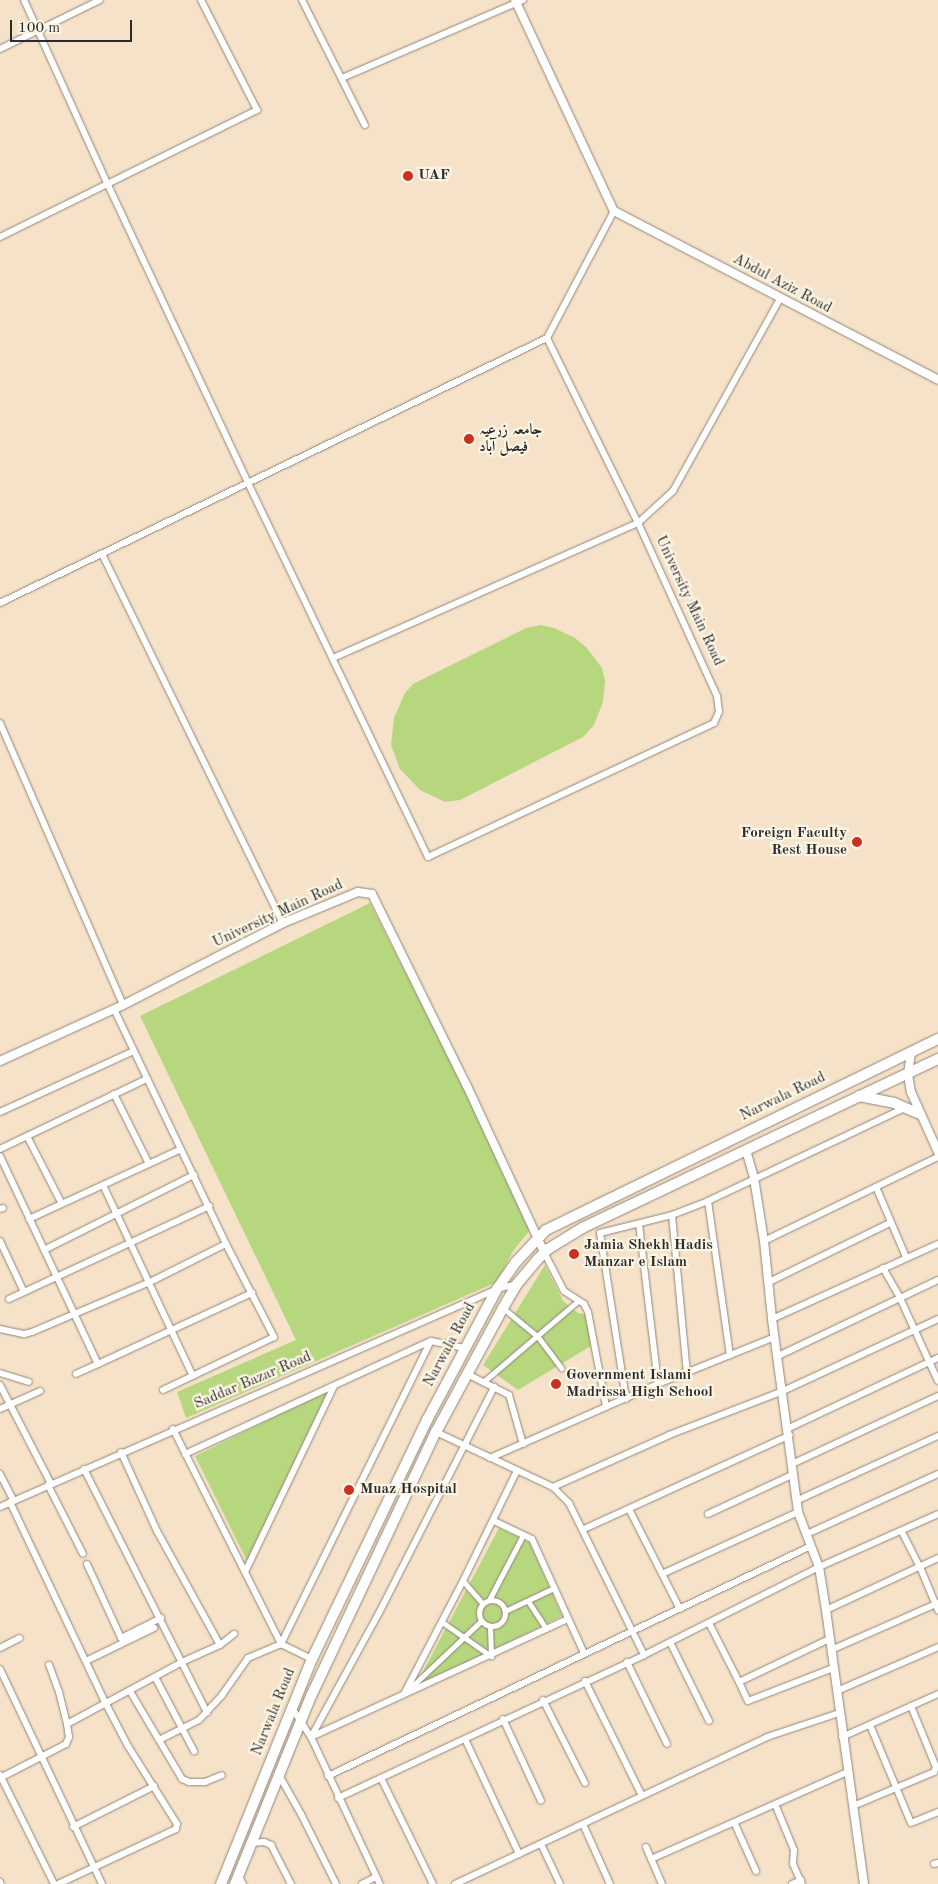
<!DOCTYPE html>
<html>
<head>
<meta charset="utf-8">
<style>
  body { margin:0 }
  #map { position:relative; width:938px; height:1884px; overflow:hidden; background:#f6e2c8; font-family:"Old Standard TT",Amiri,serif }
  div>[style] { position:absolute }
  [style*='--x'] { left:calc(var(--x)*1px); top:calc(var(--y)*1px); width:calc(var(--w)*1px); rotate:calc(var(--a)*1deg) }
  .green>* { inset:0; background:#b7d77f }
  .roads { filter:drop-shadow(0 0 1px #90867a) drop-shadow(0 0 1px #90867a) }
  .pedestrian>* { height:5px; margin:-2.5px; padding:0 2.5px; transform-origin:2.5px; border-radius:2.5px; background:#fff }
  .pedestrian>.ring { margin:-2.5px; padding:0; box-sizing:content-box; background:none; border:5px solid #fff; border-radius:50% }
  .minor>* { height:6px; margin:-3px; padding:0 3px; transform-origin:3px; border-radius:3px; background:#fff }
  .tertiary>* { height:8px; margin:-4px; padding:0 4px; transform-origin:4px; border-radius:4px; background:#fff }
  .primary>* { height:10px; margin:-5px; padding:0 5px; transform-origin:5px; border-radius:5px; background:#fff }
  .dots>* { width:14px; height:14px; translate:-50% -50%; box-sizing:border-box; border:2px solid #fcf5e5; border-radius:50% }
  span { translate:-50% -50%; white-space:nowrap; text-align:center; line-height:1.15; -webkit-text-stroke:4.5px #fcf5e5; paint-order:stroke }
  .poi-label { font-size:15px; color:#2b2b2b; font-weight:700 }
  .left { translate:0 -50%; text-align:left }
  .right { translate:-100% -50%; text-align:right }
  .street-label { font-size:15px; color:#2b2b2b }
  .scale { position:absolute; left:10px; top:20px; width:122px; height:22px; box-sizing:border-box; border:2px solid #2b2b2b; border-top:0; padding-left:6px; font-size:15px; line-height:18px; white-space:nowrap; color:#2b2b2b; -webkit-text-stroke:4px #fcf5e5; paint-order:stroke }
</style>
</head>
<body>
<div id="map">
  <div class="green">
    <i style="clip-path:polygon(541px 625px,554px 628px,575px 638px,586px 647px,602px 668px,605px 681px,603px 702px,594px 725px,583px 737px,460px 800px,445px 802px,420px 790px,400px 769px,391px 745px,394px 718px,405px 693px,413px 684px,526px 628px)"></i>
    <i style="clip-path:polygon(370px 903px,534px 1225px,513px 1251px,497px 1282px,186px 1418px,177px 1392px,296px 1340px,140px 1016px)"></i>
    <i style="clip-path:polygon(545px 1265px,563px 1301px,578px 1313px,588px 1315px,591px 1346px,518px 1390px,483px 1365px)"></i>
    <i style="clip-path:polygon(337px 1386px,250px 1567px,195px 1456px)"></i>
    <i style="clip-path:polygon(499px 1528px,530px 1543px,562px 1616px,422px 1686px,418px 1681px)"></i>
  </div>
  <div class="roads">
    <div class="pedestrian">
      <i style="--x:503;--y:1308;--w:45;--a:39.6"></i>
      <i style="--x:538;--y:1337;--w:39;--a:53"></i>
      <i style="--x:483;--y:1382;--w:126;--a:-40.5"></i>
      <i style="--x:463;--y:1581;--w:30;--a:49"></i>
      <i style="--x:489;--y:1600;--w:73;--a:-62.4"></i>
      <i class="ring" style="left:479px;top:1600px;width:21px;height:21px"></i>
      <i style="--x:528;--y:1601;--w:33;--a:57"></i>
      <i style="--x:505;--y:1611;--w:54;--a:-25.1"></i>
      <i style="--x:442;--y:1622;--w:60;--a:34.8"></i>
      <i style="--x:491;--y:1656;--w:30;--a:-92"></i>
      <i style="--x:407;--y:1691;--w:102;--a:-43.4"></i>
    </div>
    <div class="minor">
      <i style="--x:24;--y:0;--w:203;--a:65.6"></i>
      <i style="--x:108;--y:185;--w:329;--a:64.8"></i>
      <i style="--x:248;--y:483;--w:415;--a:64.3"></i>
      <i style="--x:428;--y:857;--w:316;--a:-25.1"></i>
      <i style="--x:714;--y:723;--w:12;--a:-66"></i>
      <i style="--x:719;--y:712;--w:16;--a:-97"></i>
      <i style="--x:717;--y:696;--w:190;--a:-114.5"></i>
      <i style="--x:638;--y:523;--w:206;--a:-116.2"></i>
      <i style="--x:547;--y:338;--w:144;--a:-62.2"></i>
      <i style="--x:302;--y:0;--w:140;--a:63.3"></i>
      <i style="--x:0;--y:49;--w:111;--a:-26.1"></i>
      <i style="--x:342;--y:78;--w:197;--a:-23.3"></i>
      <i style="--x:0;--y:237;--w:287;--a:-26.3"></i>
      <i style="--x:257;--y:110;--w:123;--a:-117"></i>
      <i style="--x:102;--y:554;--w:411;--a:63.9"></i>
      <i style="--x:0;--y:603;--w:608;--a:-25.85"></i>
      <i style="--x:333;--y:658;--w:334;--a:-23.9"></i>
      <i style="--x:638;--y:523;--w:47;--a:-42.4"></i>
      <i style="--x:673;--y:491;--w:220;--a:-60.9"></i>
      <i style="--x:0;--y:723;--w:308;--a:66.4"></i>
      <i style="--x:114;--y:1009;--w:260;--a:64.5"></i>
      <i style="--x:226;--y:1244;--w:105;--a:62.7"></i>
      <i style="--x:274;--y:1337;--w:123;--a:154.5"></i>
      <i style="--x:114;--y:1094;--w:78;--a:63.4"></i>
      <i style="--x:0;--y:1112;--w:147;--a:-24.5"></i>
      <i style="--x:27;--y:1136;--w:76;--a:62.8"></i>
      <i style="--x:0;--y:1149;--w:163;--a:-25.5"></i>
      <i style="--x:0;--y:1156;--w:230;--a:64.8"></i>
      <i style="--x:98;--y:1364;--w:24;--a:156"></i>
      <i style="--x:103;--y:1185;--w:211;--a:64.8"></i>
      <i style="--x:876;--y:1187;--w:76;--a:66.8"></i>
      <i style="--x:708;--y:1201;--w:156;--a:81.9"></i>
      <i style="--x:0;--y:1209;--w:3;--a:-18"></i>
      <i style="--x:672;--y:1215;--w:159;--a:84.6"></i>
      <i style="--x:29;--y:1219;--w:167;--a:-24.7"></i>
      <i style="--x:639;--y:1224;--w:161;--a:83.2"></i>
      <i style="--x:0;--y:1241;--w:56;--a:64.8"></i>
      <i style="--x:764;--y:1241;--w:193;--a:-25.8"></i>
      <i style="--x:44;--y:1250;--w:168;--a:-26.6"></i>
      <i style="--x:544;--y:1252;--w:44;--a:62.9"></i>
      <i style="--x:564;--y:1291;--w:24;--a:33"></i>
      <i style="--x:584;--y:1304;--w:9;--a:63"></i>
      <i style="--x:588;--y:1312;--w:96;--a:79.2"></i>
      <i style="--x:883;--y:1268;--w:34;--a:60"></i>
      <i style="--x:900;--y:1298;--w:91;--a:65.4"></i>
      <i style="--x:769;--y:1282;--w:135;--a:-26"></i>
      <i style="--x:9;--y:1299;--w:221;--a:-24.9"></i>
      <i style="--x:772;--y:1319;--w:182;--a:-24.3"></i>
      <i style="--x:0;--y:1329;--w:25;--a:12"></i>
      <i style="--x:24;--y:1334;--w:8;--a:-14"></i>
      <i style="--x:32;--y:1332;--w:128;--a:-23"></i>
      <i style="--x:150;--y:1282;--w:85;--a:-26.6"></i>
      <i style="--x:778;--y:1356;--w:177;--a:-25.4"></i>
      <i style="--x:98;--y:1364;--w:170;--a:-24.8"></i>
      <i style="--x:0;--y:1373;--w:30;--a:17"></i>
      <i style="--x:467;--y:1374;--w:47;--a:26.6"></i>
      <i style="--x:509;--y:1395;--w:51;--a:74.1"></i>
      <i style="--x:0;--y:1385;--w:111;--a:62.7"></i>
      <i style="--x:626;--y:1399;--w:168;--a:-98.9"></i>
      <i style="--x:600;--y:1233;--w:74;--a:-14"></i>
      <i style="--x:672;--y:1215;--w:39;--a:-21"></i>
      <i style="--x:708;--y:1201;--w:218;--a:-25.3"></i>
      <i style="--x:0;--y:1409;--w:44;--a:-24.2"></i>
      <i style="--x:789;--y:1428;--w:165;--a:-25.2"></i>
      <i style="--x:173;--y:1429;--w:241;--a:63.3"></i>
      <i style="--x:281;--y:1644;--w:34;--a:26"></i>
      <i style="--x:436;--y:1432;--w:129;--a:25.2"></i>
      <i style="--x:553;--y:1487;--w:23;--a:45"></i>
      <i style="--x:569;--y:1503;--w:169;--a:63.7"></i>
      <i style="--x:121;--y:1452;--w:87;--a:65.5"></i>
      <i style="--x:157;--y:1531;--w:130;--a:61.1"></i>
      <i style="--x:185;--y:1454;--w:271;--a:-24.7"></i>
      <i style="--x:431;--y:1341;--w:35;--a:12"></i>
      <i style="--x:490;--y:1458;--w:184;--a:-23.8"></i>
      <i style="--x:658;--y:1384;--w:126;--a:-21.9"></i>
      <i style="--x:792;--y:1464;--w:161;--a:-25"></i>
      <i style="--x:84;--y:1469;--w:273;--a:63.2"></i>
      <i style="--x:0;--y:1474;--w:30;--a:63"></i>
      <i style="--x:48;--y:1485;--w:77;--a:63.1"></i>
      <i style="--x:553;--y:1487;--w:127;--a:-24.1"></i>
      <i style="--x:669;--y:1435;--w:122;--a:-21.1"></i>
      <i style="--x:783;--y:1391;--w:171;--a:-24.9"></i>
      <i style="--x:798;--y:1500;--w:154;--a:-24.6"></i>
      <i style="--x:10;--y:1502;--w:224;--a:64.6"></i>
      <i style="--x:106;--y:1704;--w:47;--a:62.4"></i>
      <i style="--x:128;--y:1746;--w:92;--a:57.9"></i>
      <i style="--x:177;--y:1824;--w:5;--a:101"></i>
      <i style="--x:176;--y:1829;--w:130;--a:155"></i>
      <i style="--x:0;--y:1507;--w:543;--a:-23.68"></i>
      <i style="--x:497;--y:1289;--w:21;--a:-14"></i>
      <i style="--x:629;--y:1509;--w:112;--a:63"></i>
      <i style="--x:708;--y:1514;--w:93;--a:-24.9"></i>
      <i style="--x:494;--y:1521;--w:42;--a:25.3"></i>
      <i style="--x:532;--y:1539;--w:125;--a:65.5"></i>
      <i style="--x:584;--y:1529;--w:226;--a:-24.5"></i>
      <i style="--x:902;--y:1532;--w:39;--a:63"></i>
      <i style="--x:920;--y:1567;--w:47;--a:67.3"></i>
      <i style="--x:807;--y:1534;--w:144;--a:-24.6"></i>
      <i style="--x:87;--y:1564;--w:81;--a:65.3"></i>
      <i style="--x:121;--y:1638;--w:45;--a:-26.6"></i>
      <i style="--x:246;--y:1570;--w:204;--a:-64.4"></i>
      <i style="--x:662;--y:1574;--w:149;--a:-24.5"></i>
      <i style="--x:826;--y:1610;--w:123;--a:-24.9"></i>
      <i style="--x:709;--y:1623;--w:66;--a:63"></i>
      <i style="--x:739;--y:1682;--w:100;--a:-25.5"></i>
      <i style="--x:670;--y:1642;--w:88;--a:63.7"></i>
      <i style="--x:0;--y:1648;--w:22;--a:-27"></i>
      <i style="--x:831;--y:1650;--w:117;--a:-23.7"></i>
      <i style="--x:86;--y:1661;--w:76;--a:-25.9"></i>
      <i style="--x:627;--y:1662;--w:91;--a:64"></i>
      <i style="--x:0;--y:1669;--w:238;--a:64.6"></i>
      <i style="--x:155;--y:1677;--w:84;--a:62.2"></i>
      <i style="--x:585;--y:1681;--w:128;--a:63.6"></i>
      <i style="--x:739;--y:1682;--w:21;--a:65"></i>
      <i style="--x:748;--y:1701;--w:91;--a:-21.2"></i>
      <i style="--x:130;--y:1691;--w:102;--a:59.4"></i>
      <i style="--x:182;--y:1779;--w:8;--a:23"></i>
      <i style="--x:189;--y:1782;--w:16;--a:0"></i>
      <i style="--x:205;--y:1782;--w:18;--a:-22"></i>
      <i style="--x:837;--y:1691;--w:110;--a:-23.5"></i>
      <i style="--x:404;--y:1694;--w:127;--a:-62.4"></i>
      <i style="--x:463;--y:1581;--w:123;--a:-63.9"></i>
      <i style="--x:543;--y:1700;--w:93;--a:63.2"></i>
      <i style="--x:292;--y:1708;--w:35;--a:57"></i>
      <i style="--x:311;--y:1737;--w:162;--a:64.9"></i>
      <i style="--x:503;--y:1719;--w:90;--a:65.1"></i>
      <i style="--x:67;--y:1724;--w:131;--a:-28.3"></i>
      <i style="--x:182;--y:1662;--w:42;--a:-24.1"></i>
      <i style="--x:220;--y:1645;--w:18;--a:-38"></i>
      <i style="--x:870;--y:1725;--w:106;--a:67.3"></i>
      <i style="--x:911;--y:1823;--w:29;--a:-22"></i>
      <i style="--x:311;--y:1737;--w:141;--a:-61.3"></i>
      <i style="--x:379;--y:1613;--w:254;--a:-63"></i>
      <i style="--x:311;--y:1737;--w:282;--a:-24.7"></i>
      <i style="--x:842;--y:1737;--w:105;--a:-24.1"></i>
      <i style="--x:465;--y:1739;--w:127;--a:64.8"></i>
      <i style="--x:159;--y:1740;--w:45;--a:-26.6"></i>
      <i style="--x:199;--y:1720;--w:34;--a:-47"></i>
      <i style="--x:222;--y:1695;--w:45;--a:-54.9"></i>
      <i style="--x:248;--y:1658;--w:36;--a:-23"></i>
      <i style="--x:281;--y:1644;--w:338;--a:-63.7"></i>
      <i style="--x:0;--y:1775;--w:122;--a:63.6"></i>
      <i style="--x:279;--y:1775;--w:45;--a:60.6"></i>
      <i style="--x:301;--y:1814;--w:78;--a:63.4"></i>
      <i style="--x:328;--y:1776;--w:535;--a:-25.46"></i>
      <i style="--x:0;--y:1778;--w:74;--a:-27.3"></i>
      <i style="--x:66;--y:1744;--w:8;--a:-67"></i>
      <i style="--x:69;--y:1737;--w:13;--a:-99"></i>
      <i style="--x:67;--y:1724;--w:33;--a:-104"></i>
      <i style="--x:59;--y:1692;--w:29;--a:-110"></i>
      <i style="--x:381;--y:1778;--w:118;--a:63.9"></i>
      <i style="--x:338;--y:1798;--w:338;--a:-25"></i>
      <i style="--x:644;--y:1655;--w:196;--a:-26.7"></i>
      <i style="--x:819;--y:1567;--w:130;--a:-24"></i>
      <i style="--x:775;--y:1804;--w:50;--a:67.6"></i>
      <i style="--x:794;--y:1850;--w:14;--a:94"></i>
      <i style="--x:793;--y:1864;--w:22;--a:66"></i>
      <i style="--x:853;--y:1806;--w:88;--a:-22.8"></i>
      <i style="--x:934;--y:1772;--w:5;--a:-68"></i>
      <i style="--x:936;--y:1767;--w:66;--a:-112.3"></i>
      <i style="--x:734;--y:1822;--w:54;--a:65.8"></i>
      <i style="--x:583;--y:1824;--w:66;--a:65.8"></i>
      <i style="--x:73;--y:1827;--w:91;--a:-26.8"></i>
      <i style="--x:251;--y:1843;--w:13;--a:-4"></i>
      <i style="--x:264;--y:1842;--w:8;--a:23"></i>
      <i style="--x:271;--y:1845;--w:44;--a:62.9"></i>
      <i style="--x:541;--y:1844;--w:44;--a:64.6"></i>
      <i style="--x:646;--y:1847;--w:40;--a:66.6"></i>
      <i style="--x:651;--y:1859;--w:214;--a:-23.9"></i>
      <i style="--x:934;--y:1864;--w:4;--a:-14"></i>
      <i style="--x:238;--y:1875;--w:10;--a:61"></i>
      <i style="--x:0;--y:1882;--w:2;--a:63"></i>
      <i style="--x:362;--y:1884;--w:16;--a:-27"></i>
      <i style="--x:455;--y:1884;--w:345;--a:-25.2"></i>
      <i style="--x:767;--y:1737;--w:76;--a:-18.4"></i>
      <i style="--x:792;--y:1884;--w:10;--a:-24"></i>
    </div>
    <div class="tertiary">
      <i style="--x:515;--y:0;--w:233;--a:64.9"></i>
      <i style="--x:614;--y:211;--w:365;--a:27.5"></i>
      <i style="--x:911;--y:1053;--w:21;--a:98"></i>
      <i style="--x:908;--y:1074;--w:18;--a:81"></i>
      <i style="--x:911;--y:1092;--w:66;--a:65.8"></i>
      <i style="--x:0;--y:1061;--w:135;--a:-24.5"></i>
      <i style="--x:123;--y:1005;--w:180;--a:-27.1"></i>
      <i style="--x:283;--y:923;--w:81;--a:-22.5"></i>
      <i style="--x:358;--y:892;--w:14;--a:8"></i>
      <i style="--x:372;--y:894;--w:214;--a:63.7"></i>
      <i style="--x:467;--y:1086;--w:183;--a:65.1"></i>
      <i style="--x:746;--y:1150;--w:29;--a:74"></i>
      <i style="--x:754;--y:1178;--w:64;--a:81"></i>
      <i style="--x:764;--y:1241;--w:78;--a:84.1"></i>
      <i style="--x:772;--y:1319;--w:195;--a:82.3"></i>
      <i style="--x:798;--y:1512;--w:59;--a:69.1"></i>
      <i style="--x:819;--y:1567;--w:44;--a:80.8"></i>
      <i style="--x:826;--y:1610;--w:277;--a:82.1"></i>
    </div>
    <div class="primary">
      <i style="--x:859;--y:1096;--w:36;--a:11"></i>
      <i style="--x:894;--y:1103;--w:28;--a:23"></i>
      <i style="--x:221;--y:1884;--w:243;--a:-68"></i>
      <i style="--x:312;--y:1659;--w:265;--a:-64.3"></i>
      <i style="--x:427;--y:1420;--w:149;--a:-61.9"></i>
      <i style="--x:497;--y:1289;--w:32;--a:-55"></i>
      <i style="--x:515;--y:1263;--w:45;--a:-46.8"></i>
      <i style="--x:546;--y:1230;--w:436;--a:-26"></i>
      <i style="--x:235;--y:1884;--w:203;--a:-68"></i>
      <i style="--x:311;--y:1696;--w:292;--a:-64.7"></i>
      <i style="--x:436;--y:1432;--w:141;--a:-61.6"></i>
      <i style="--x:503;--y:1308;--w:28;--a:-60"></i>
      <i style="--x:517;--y:1284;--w:31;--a:-50"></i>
      <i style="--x:537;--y:1260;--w:16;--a:-45"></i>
      <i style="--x:548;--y:1249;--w:42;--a:-31.4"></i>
      <i style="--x:584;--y:1227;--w:392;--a:-25.4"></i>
    </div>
  </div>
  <div class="dots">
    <i style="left:408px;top:176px;background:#c8321e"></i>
    <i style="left:469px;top:439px;background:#c8321e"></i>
    <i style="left:857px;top:842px;background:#c8321e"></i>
    <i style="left:574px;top:1254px;background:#c8321e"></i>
    <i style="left:556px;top:1384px;background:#c8321e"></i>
    <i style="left:349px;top:1490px;background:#c8321e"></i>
  </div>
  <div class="poi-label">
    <span class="left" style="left:418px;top:176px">UAF</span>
    <span class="left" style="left:479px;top:439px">جامعہ زرعیہ<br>فیصل آباد</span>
    <span class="right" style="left:847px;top:842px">Foreign Faculty<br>Rest House</span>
    <span class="left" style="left:584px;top:1254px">Jamia Shekh Hadis<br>Manzar e Islam</span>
    <span class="left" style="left:566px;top:1384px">Government Islami<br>Madrissa High School</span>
    <span class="left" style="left:360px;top:1490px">Muaz Hospital</span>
  </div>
  <div class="street-label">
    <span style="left:782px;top:284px;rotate:28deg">Abdul Aziz Road</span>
    <span style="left:689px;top:601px;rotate:65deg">University Main Road</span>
    <span style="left:278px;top:914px;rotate:-25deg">University Main Road</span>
    <span style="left:783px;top:1097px;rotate:-26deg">Narwala Road</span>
    <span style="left:450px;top:1345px;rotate:-62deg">Narwala Road</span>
    <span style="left:253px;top:1381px;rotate:-23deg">Saddar Bazar Road</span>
    <span style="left:274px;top:1712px;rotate:-68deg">Narwala Road</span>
  </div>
  <div class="scale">100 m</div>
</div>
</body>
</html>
